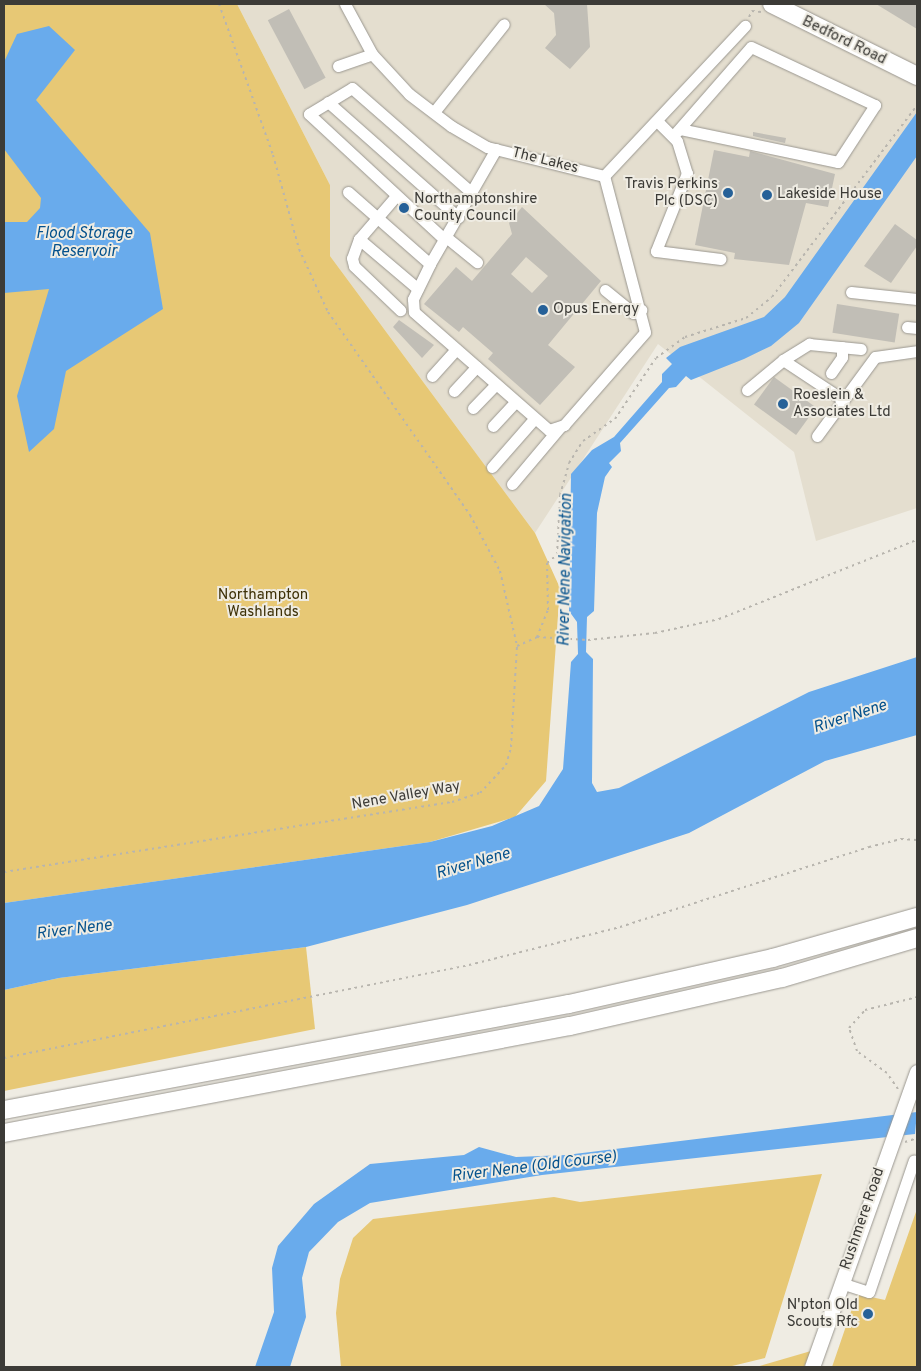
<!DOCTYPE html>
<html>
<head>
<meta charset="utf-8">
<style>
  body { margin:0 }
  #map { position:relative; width:921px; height:1371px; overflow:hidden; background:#efece3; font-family:Overpass,sans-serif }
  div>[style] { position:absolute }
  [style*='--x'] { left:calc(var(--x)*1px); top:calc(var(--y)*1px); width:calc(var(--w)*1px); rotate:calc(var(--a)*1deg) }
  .built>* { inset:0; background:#e4decf }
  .green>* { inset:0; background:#e7c875 }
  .water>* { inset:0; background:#69abec }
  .building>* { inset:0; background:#c1beb6; transform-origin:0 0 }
  .path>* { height:2px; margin-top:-1px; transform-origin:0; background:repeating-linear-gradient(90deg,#b8b5ae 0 2.5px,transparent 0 6.5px) }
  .roads { filter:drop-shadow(0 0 1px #9a9790) drop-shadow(0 0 1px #9a9790) }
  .minor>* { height:11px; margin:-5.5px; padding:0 5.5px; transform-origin:5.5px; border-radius:5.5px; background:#fff }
  .major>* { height:15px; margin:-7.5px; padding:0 7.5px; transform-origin:7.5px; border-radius:7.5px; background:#fff }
  .highway>* { height:18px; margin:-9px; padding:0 9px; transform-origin:9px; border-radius:9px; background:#fff }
  .dots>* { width:14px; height:14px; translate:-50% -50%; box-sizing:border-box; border:2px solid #efece3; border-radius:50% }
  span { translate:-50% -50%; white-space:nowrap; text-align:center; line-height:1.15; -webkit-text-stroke:4px #efece3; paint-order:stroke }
  .street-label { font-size:15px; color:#3c3b37 }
  .poi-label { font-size:15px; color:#3c3b37 }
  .right { translate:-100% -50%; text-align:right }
  .left { translate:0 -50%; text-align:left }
  .park-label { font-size:15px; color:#3e3107 }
  .water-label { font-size:16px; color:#04518c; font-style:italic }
  .frame { position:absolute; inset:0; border:5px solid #3c3b37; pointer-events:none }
</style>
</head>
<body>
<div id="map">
  <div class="built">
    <i style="clip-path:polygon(237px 4px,917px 4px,917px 508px,816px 541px,794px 452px,658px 344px,535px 533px,330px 256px,330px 185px)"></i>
  </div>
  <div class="green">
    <i style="clip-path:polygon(4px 4px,237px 4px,330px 185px,330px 256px,535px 533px,560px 588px,546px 781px,515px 817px,430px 842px,4px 903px)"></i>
    <i style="clip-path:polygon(306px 947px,315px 1029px,4px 1091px,4px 990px,59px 978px)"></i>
    <i style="clip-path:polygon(822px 1174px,765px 1358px,728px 1367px,341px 1367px,336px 1313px,340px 1279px,353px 1238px,373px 1219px,554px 1197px,580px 1202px)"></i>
    <i style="clip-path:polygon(917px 1209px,917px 1367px,832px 1367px,857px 1294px,885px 1300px)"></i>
    <i style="clip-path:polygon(811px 1351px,804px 1367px,756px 1367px)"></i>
  </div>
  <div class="water">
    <i style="clip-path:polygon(49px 26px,75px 50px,36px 100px,150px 233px,163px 309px,66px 371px,54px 429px,29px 452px,17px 396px,49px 289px,4px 293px,4px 222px,27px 222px,40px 208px,41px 198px,4px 149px,4px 62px,17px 34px)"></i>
    <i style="clip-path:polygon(917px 112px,917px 156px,799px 323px,771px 346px,744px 359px,691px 380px,686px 376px,676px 387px,669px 388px,620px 443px,621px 451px,609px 463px,612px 467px,605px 477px,597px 513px,594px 611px,587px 617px,586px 652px,593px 659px,592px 783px,597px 792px,619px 788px,809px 692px,917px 657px,917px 735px,825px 761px,689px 833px,467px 905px,306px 947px,59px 978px,4px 990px,4px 903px,430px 842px,492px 826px,539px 806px,563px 769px,571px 662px,578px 654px,577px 622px,569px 611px,571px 474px,592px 450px,614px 437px,662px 382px,662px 374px,672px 364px,666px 358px,680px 347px,764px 317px,785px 297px)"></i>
    <i style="clip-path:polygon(917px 1112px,915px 1134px,542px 1175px,370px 1203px,338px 1222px,309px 1252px,302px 1278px,306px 1317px,290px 1367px,255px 1367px,274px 1312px,272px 1268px,278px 1246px,314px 1204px,370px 1164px,464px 1155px,479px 1147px,516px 1157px,566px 1155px)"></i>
  </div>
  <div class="building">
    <i style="clip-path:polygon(544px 4px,587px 4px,590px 47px,570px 69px,545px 48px,556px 35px,554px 13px)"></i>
    <i style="clip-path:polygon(876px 4px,917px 4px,917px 29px)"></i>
    <i style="left:289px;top:9px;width:78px;height:24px;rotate:62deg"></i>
    <i style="clip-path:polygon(753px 132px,786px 138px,785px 143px,753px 136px)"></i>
    <i style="clip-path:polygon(714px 150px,749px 157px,750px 151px,835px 174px,828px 207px,806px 203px,789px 265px,734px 259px,735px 253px,695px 245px)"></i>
    <i style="clip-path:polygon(evenodd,522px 207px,601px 281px,548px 345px,575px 367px,540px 405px,488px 359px,493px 353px,463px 327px,459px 332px,424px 304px,456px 267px,472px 281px,512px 234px,509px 223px,522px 207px,526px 257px,548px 276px,532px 293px,511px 274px,526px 257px)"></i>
    <i style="clip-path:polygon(895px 224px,917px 240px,917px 246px,891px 283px,864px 266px)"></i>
    <i style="left:837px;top:304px;width:63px;height:29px;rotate:9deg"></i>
    <i style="clip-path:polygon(399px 320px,434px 345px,422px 358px,393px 327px)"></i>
    <i style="left:774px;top:377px;width:52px;height:34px;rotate:36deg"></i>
  </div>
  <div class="path">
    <i style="--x:219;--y:4;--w:160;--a:70.3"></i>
    <i style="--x:273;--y:155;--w:98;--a:74.5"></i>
    <i style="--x:299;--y:249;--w:69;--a:65.3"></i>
    <i style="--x:328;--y:312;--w:248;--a:55"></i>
    <i style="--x:470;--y:515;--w:64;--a:61.8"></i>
    <i style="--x:500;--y:571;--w:77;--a:77.2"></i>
    <i style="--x:749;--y:17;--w:7;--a:-63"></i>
    <i style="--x:752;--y:11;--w:9;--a:6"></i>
    <i style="--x:537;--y:637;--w:51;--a:3.4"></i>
    <i style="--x:588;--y:640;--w:67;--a:-6"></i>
    <i style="--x:655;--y:633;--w:66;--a:-12.3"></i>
    <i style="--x:719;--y:619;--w:213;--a:-21.8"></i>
    <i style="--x:4;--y:872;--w:453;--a:-8.9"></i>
    <i style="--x:452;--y:802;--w:29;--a:-18"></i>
    <i style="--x:480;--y:793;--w:38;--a:-47"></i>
    <i style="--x:506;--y:765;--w:19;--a:-74"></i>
    <i style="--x:511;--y:747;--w:101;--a:-86.6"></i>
    <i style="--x:517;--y:646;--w:22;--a:-24"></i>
    <i style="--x:537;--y:637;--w:29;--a:-68"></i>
    <i style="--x:548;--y:610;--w:47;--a:-91.2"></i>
    <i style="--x:547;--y:563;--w:13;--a:-39"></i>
    <i style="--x:557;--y:555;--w:60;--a:-87.1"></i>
    <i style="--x:560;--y:495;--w:33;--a:-74"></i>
    <i style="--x:569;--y:463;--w:26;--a:-58"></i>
    <i style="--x:583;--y:441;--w:39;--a:-35"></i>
    <i style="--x:615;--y:419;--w:73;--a:-56.1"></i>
    <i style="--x:656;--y:358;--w:36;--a:-36"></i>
    <i style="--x:685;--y:337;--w:64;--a:-17.3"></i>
    <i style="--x:746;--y:318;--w:33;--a:-39"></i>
    <i style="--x:772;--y:297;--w:241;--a:-52.9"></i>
    <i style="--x:4;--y:1058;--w:474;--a:-11.3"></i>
    <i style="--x:469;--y:965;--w:156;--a:-14.1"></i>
    <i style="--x:620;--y:927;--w:262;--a:-17.8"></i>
    <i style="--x:869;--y:847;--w:33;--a:-14"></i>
    <i style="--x:901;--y:839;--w:16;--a:4"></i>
    <i style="--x:898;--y:1089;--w:19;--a:-125"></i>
    <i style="--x:887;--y:1073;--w:37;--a:-144"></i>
    <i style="--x:857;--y:1051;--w:24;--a:-109"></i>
    <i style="--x:849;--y:1028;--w:24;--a:-48"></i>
    <i style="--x:865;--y:1010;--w:54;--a:-14"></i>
    <i style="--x:905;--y:1142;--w:13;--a:-18"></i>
  </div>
  <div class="roads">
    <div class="minor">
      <i style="--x:345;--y:4;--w:57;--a:61.6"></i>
      <i style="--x:372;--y:54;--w:54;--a:47.2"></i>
      <i style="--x:409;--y:94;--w:53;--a:37.3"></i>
      <i style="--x:451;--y:126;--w:42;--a:30.3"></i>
      <i style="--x:487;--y:147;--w:121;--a:13.9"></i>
      <i style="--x:604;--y:176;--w:206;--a:-46.8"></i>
      <i style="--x:338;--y:66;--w:36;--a:-19"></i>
      <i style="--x:328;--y:102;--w:174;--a:41.5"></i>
      <i style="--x:434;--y:112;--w:112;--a:-51.5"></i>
      <i style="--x:657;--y:121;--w:28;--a:45"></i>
      <i style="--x:677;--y:141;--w:34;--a:73"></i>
      <i style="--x:687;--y:173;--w:84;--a:111.7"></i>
      <i style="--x:656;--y:251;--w:65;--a:7"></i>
      <i style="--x:673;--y:136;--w:118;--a:-48.8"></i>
      <i style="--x:751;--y:47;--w:137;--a:25.1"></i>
      <i style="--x:875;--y:105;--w:68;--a:123"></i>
      <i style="--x:838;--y:162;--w:161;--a:-168.2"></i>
      <i style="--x:496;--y:149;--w:133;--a:119.9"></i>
      <i style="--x:430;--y:264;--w:39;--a:116"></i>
      <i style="--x:413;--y:299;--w:13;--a:86"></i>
      <i style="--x:414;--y:312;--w:179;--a:41.2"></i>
      <i style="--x:549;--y:430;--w:16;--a:-18"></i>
      <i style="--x:564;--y:425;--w:123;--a:-48.9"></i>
      <i style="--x:645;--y:332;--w:161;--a:-104.7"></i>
      <i style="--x:348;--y:192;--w:109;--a:41.3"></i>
      <i style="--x:396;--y:196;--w:57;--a:130.7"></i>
      <i style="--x:359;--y:239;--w:20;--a:110"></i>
      <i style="--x:352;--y:258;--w:8;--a:76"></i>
      <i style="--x:354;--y:266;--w:64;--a:43.7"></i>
      <i style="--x:446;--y:237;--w:40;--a:39"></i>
      <i style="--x:359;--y:239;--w:77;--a:40.3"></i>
      <i style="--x:444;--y:239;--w:184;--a:-137.2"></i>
      <i style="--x:309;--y:114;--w:50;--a:-31.2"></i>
      <i style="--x:352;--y:88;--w:159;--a:41.2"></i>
      <i style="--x:605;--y:290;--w:36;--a:39"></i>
      <i style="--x:633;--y:313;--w:9;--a:-21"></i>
      <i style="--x:851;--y:292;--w:66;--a:6.1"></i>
      <i style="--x:907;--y:327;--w:10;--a:6"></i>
      <i style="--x:783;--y:360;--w:31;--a:-32"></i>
      <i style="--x:809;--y:344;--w:52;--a:5.5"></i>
      <i style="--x:831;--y:373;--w:19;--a:-55"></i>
      <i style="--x:842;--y:357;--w:10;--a:-90"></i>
      <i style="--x:432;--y:376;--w:36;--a:-48"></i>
      <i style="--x:747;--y:390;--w:47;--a:-39.8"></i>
      <i style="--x:783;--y:360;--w:71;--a:33.5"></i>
      <i style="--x:454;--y:391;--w:33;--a:-47"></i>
      <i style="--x:473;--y:408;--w:32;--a:-46"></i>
      <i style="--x:493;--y:426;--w:33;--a:-47"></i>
      <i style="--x:817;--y:436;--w:98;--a:-53.7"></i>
      <i style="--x:875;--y:357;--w:42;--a:-8.1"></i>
      <i style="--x:492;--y:467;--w:64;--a:-48.8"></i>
      <i style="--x:512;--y:484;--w:75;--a:-49.9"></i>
      <i style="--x:841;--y:1283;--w:29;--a:18"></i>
      <i style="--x:869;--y:1292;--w:139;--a:-71.2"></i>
    </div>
    <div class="major">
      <i style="--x:812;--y:1367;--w:313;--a:-70.4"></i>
    </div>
    <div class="highway">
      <i style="--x:772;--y:4;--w:162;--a:26.4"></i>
      <i style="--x:4;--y:1110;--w:575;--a:-10.63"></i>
      <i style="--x:569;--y:1004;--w:209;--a:-12.7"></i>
      <i style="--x:773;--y:958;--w:150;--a:-15.9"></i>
      <i style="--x:4;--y:1133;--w:576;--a:-10.71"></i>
      <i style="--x:570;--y:1026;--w:217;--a:-12.8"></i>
      <i style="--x:782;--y:978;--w:141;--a:-16.5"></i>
    </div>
  </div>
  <div class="dots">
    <i style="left:728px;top:193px;background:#266198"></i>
    <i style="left:767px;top:195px;background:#266198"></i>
    <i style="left:404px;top:208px;background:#266198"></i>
    <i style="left:543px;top:310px;background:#266198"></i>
    <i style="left:783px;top:404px;background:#266198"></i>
    <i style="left:868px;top:1314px;background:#266198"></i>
  </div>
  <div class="street-label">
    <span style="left:844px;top:41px;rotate:26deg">Bedford Road</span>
    <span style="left:545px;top:161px;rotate:14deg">The Lakes</span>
    <span style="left:406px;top:796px;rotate:-10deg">Nene Valley Way</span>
    <span style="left:863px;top:1219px;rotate:-71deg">Rushmere Road</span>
  </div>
  <div class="poi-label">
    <span class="right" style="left:718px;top:193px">Travis Perkins<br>Plc (DSC)</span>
    <span class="left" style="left:777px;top:195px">Lakeside House</span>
    <span class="left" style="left:414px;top:208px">Northamptonshire<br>County Council</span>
    <span class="left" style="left:553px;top:310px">Opus Energy</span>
    <span class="left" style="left:793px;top:404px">Roeslein &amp;<br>Associates Ltd</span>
    <span class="right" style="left:858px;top:1314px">N'pton Old<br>Scouts Rfc</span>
  </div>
  <div class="park-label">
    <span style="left:263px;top:604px">Northampton<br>Washlands</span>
  </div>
  <div class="water-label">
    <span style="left:84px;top:243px">Flood Storage<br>Reservoir</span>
    <span style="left:566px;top:570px;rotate:-89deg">River Nene Navigation</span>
    <span style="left:850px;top:717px;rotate:-18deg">River Nene</span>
    <span style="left:473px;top:864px;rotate:-16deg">River Nene</span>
    <span style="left:74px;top:930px;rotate:-7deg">River Nene</span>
    <span style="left:534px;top:1167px;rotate:-7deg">River Nene (Old Course)</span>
  </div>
  <div class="frame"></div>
</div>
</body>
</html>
